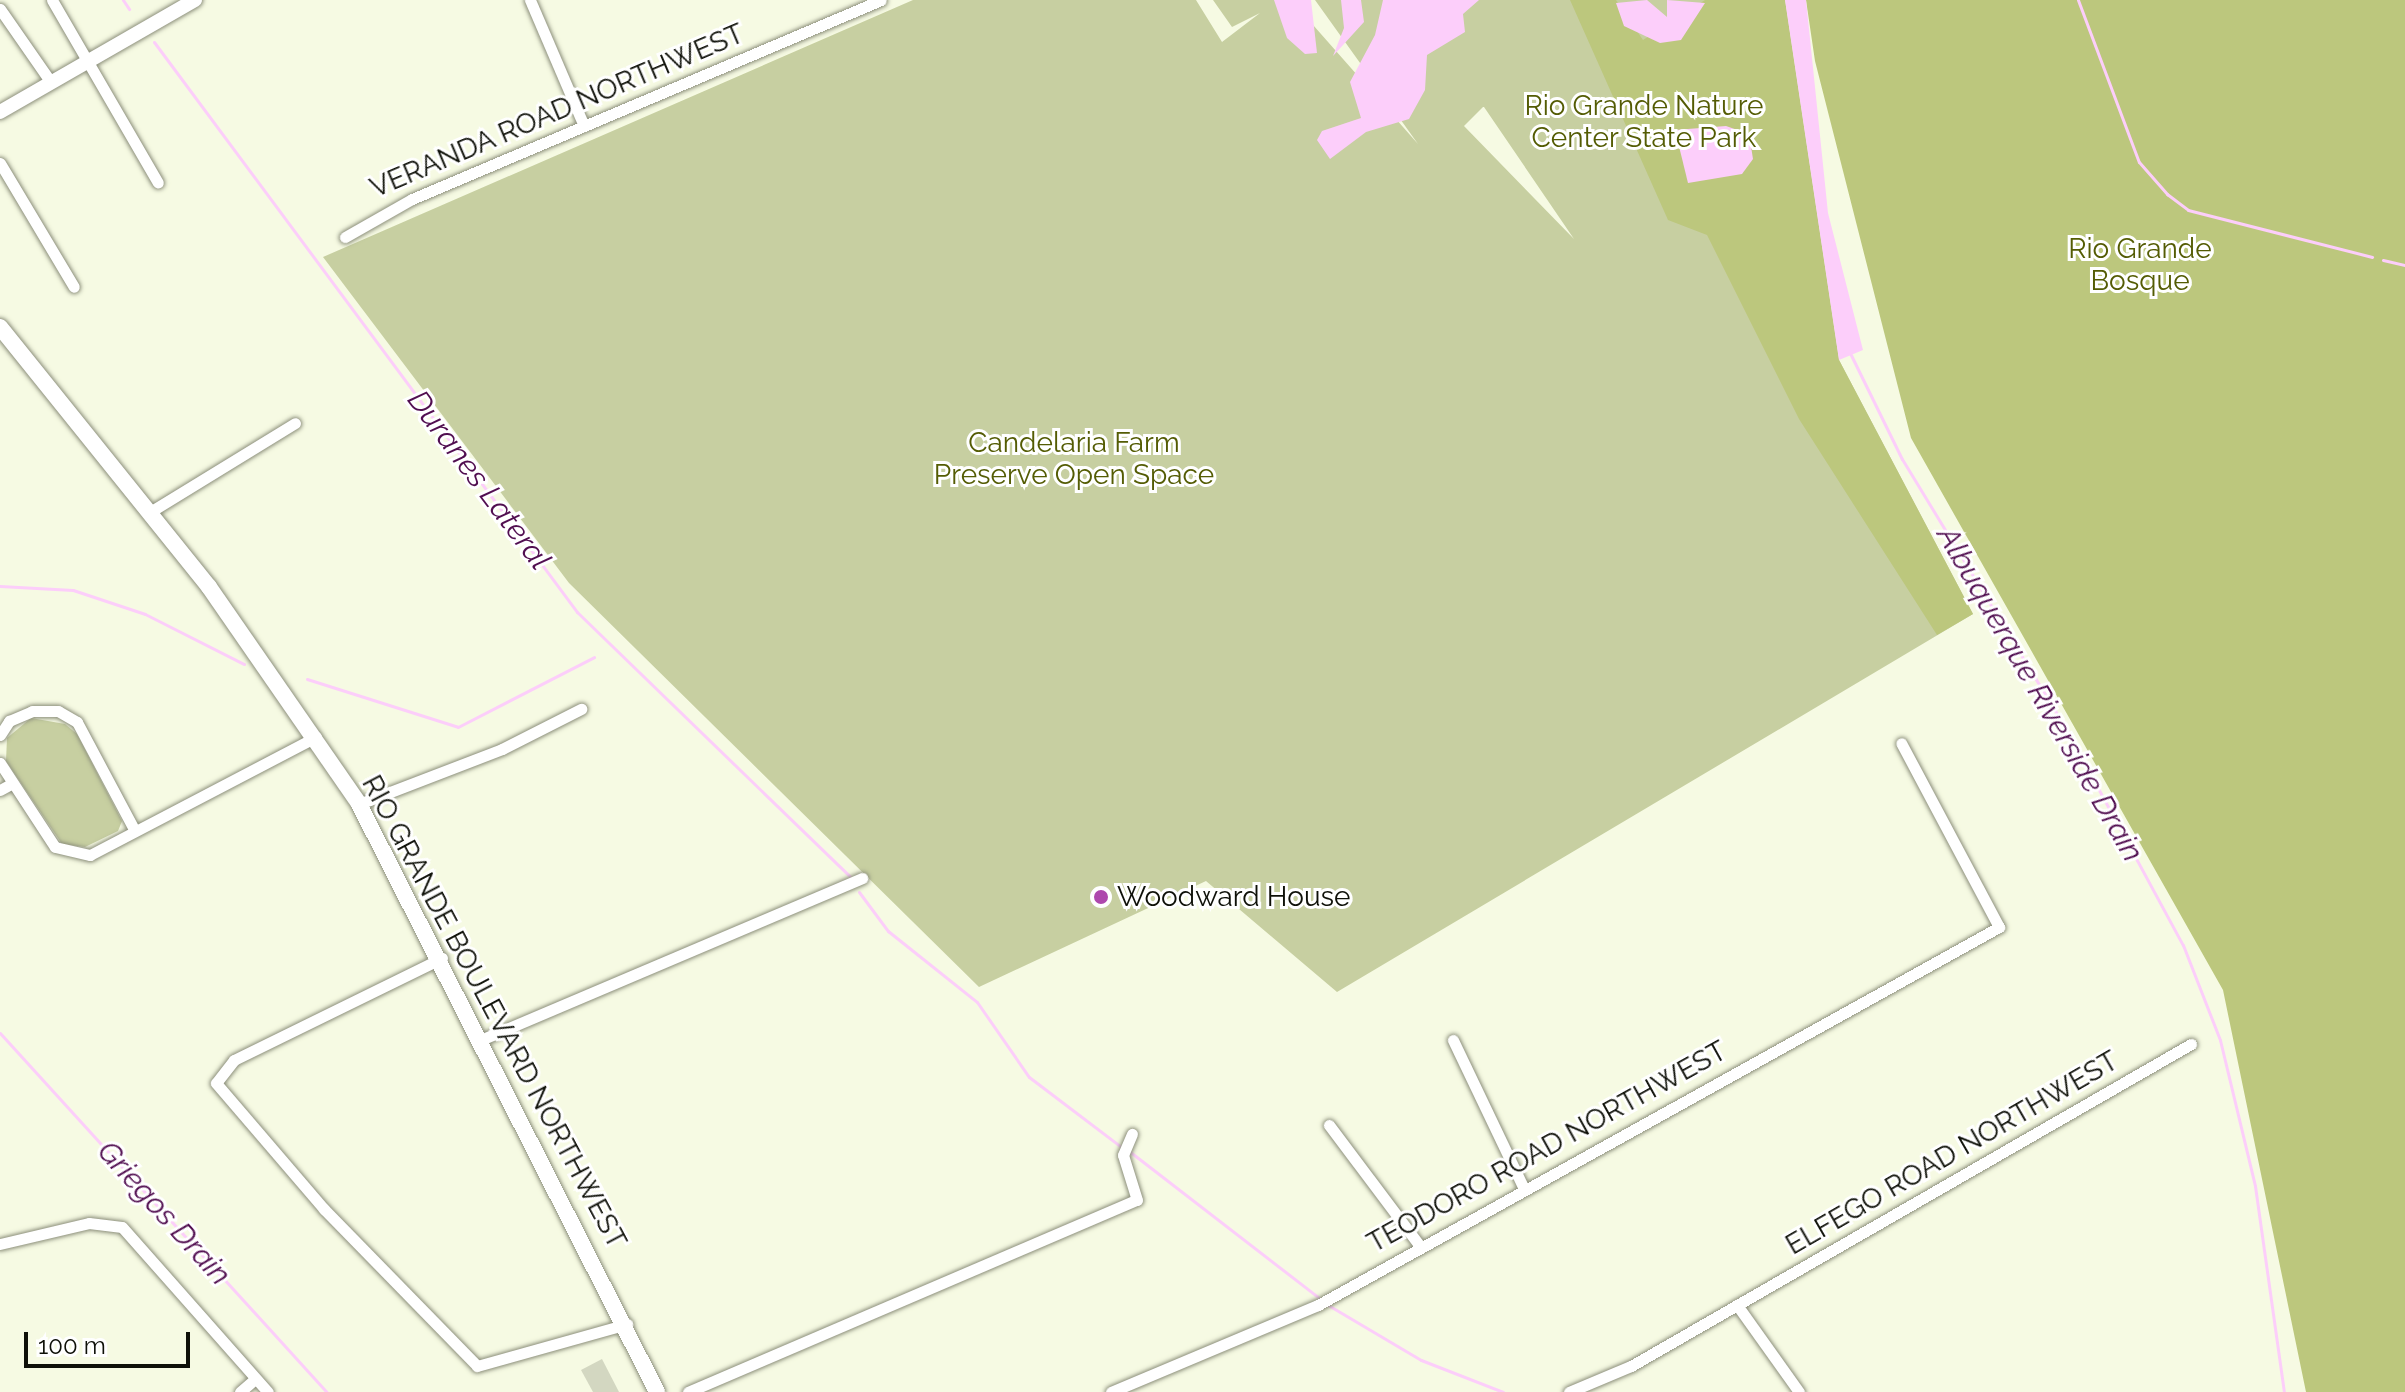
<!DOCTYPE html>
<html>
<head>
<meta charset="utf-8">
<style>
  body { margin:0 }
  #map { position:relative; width:2405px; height:1392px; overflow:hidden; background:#f6fae3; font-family:Raleway,sans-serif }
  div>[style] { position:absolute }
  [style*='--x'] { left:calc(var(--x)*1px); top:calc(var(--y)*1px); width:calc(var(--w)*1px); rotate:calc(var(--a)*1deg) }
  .green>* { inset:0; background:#c7cfa1 }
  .forest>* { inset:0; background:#bcc77d }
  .water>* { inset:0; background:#fccefa }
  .stream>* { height:3px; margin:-1.5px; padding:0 1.5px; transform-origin:1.5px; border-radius:1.5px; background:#fccefa }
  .building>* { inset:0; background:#d3d7c1 }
  .roads { filter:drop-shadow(0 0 2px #8c8f7b) drop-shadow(0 0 2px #8c8f7b) }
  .minor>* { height:11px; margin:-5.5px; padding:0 5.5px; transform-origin:5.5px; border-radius:5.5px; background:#fff }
  .tertiary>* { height:14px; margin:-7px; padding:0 7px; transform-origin:7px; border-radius:7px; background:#fff }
  .secondary>* { height:16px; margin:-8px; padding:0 8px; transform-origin:8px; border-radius:8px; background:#fff }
  .dots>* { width:22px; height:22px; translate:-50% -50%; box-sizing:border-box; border:4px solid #fff; border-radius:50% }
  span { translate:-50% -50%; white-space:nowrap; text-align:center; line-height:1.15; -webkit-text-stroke:6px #fff; paint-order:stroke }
  .park-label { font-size:28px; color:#545c04 }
  .street-label { font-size:28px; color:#0e1008 }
  .poi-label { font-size:28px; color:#0e1008 }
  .left { translate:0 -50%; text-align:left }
  .water-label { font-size:30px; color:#510e50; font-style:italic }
  .scale { position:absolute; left:24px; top:1332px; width:166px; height:36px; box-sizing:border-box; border:4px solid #0e1008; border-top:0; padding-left:10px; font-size:24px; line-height:28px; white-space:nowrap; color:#0e1008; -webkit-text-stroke:6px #fff; paint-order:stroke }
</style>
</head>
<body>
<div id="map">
  <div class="green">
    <i style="clip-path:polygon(evenodd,913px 0,1196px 0,1222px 42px,1260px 13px,1232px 27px,1213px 0,1291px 0,1418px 144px,1315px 0,1785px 0,1839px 360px,1973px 614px,1337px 992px,1206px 881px,979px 987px,569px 583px,323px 257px,913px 0,1483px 107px,1484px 107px,1574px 239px,1464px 126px,1483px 107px)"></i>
    <i style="clip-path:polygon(31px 718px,65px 724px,77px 734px,122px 821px,118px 831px,85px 847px,62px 844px,6px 761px,7px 738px)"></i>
  </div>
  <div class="forest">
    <i style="clip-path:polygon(1570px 0,1616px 0,1643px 40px,1705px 0,1785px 0,1839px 360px,1973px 614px,1937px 635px,1799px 419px,1707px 235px,1668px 220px)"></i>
    <i style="clip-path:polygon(1806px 0,2405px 0,2405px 1392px,2306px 1392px,2223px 990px,1911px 438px,1815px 61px)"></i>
  </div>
  <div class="water">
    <i style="clip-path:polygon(1274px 0,1311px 0,1317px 53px,1305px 54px,1287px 38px)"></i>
    <i style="clip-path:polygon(1341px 0,1361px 0,1364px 22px,1333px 56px,1344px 28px)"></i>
    <i style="clip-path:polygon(1383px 0,1479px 0,1463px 14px,1465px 32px,1427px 55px,1425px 90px,1409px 119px,1366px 132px,1330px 159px,1317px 140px,1322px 131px,1361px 118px,1350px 82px,1375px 35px)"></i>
    <i style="clip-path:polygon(1647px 0,1667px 17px,1667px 0,1705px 3px,1681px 40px,1660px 43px,1624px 26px,1616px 3px)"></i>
    <i style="clip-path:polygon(1785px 0,1806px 0,1828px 213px,1863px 350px,1839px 360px)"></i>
    <i style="clip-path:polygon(1726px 126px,1749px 134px,1753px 159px,1742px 174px,1688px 183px,1675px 130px)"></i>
  </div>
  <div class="stream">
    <i style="--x:123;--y:0;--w:11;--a:56"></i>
    <i style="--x:2078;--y:0;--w:173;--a:69.4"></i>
    <i style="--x:2139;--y:162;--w:43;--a:48.8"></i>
    <i style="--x:2167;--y:194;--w:26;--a:37"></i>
    <i style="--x:2188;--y:210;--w:190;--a:14.3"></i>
    <i style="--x:154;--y:42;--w:710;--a:53.42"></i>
    <i style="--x:577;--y:612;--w:380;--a:44.1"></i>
    <i style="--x:2383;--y:260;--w:23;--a:13"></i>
    <i style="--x:1850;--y:353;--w:118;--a:63.9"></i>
    <i style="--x:1902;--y:459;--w:316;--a:58.7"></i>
    <i style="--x:2066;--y:729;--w:246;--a:61.6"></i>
    <i style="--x:2183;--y:945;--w:102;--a:68.7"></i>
    <i style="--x:2220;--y:1040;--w:150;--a:76.5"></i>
    <i style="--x:2255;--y:1186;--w:208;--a:82"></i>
    <i style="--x:0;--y:586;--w:73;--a:3.1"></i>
    <i style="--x:73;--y:590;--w:76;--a:18.4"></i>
    <i style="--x:145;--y:614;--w:111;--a:26.8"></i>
    <i style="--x:307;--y:679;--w:158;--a:17.6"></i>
    <i style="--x:458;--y:727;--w:153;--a:-27.2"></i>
    <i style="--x:859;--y:892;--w:49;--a:53.4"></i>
    <i style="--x:888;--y:931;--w:114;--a:38.6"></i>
    <i style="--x:977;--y:1002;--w:91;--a:55.3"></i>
    <i style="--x:1029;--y:1077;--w:114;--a:37.2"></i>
    <i style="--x:0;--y:1033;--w:486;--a:47.7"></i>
    <i style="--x:1129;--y:1151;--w:239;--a:37.7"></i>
    <i style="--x:1328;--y:1305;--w:108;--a:30.6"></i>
    <i style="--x:1421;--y:1360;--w:88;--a:21.3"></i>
  </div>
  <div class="building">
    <i style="clip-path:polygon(602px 1359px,619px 1392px,593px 1392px,581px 1370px)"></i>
  </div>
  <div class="roads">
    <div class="minor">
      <i style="--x:52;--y:0;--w:211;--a:59.9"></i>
      <i style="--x:530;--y:0;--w:137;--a:66.8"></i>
      <i style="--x:0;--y:9;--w:88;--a:55.2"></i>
      <i style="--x:0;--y:163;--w:144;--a:59.2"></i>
      <i style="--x:345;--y:237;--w:77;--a:-29.6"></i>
      <i style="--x:412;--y:199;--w:509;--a:-22.99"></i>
      <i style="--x:150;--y:512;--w:170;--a:-31.5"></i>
      <i style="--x:0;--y:735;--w:17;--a:-57"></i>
      <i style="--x:9;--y:721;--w:25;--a:-23"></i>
      <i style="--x:32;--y:711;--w:26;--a:0"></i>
      <i style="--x:58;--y:711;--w:22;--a:30"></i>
      <i style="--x:77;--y:722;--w:123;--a:62"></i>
      <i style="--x:0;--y:763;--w:100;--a:56.8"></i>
      <i style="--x:55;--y:847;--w:36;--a:13"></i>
      <i style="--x:90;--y:855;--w:255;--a:-27.6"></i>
      <i style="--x:0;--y:790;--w:13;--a:-29"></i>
      <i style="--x:359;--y:804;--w:153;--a:-21"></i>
      <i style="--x:502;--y:749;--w:89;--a:-26.9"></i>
      <i style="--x:442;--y:958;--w:232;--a:153.9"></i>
      <i style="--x:234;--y:1060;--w:29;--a:128"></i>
      <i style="--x:216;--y:1083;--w:166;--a:49.4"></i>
      <i style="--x:324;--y:1209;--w:219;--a:45.7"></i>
      <i style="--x:477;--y:1366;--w:156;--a:-15.6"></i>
      <i style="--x:483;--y:1039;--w:412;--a:-23"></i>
      <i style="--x:1453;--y:1040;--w:165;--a:64.5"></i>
      <i style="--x:1329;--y:1125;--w:151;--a:53.1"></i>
      <i style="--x:0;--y:1244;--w:91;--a:-13.3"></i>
      <i style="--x:89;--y:1223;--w:33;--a:7"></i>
      <i style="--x:122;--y:1227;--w:220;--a:48.5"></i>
      <i style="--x:1737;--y:1305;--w:107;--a:54.5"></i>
      <i style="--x:240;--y:1392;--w:20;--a:-41"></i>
      <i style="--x:688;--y:1392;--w:488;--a:-23.2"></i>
      <i style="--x:1137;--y:1200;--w:47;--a:-107.3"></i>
      <i style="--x:1123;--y:1155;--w:23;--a:-67"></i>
      <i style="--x:1111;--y:1392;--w:225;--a:-22.8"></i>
      <i style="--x:1318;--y:1305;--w:779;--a:-29.03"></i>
      <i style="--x:1999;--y:927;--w:208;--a:-118"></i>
      <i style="--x:1569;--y:1392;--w:67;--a:-22.8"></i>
      <i style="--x:1631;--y:1366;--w:646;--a:-29.9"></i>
    </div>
    <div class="tertiary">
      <i style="--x:0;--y:112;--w:225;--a:-29.9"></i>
    </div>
    <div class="secondary">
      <i style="--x:0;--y:327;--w:334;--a:51.2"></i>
      <i style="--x:209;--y:587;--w:264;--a:55.3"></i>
      <i style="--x:359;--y:804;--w:659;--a:63.12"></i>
    </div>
  </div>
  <div class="dots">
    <i style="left:1101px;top:897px;background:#ae48ad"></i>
  </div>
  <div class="park-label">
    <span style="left:1644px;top:122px">Rio Grande Nature<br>Center State Park</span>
    <span style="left:2140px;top:265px">Rio Grande<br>Bosque</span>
    <span style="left:1074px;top:459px">Candelaria Farm<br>Preserve Open Space</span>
  </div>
  <div class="street-label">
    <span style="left:557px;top:111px;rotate:-23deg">VERANDA ROAD NORTHWEST</span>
    <span style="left:494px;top:1012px;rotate:62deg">RIO GRANDE BOULEVARD NORTHWEST</span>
    <span style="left:1547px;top:1147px;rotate:-29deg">TEODORO ROAD NORTHWEST</span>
    <span style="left:1952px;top:1153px;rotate:-30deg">ELFEGO ROAD NORTHWEST</span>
  </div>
  <div class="poi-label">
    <span class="left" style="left:1117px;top:897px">Woodward House</span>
  </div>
  <div class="water-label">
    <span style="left:479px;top:480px;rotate:53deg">Duranes Lateral</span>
    <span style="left:2040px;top:694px;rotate:60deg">Albuquerque Riverside Drain</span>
    <span style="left:164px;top:1213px;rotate:48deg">Griegos Drain</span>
  </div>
  <div class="scale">100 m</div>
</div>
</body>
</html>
